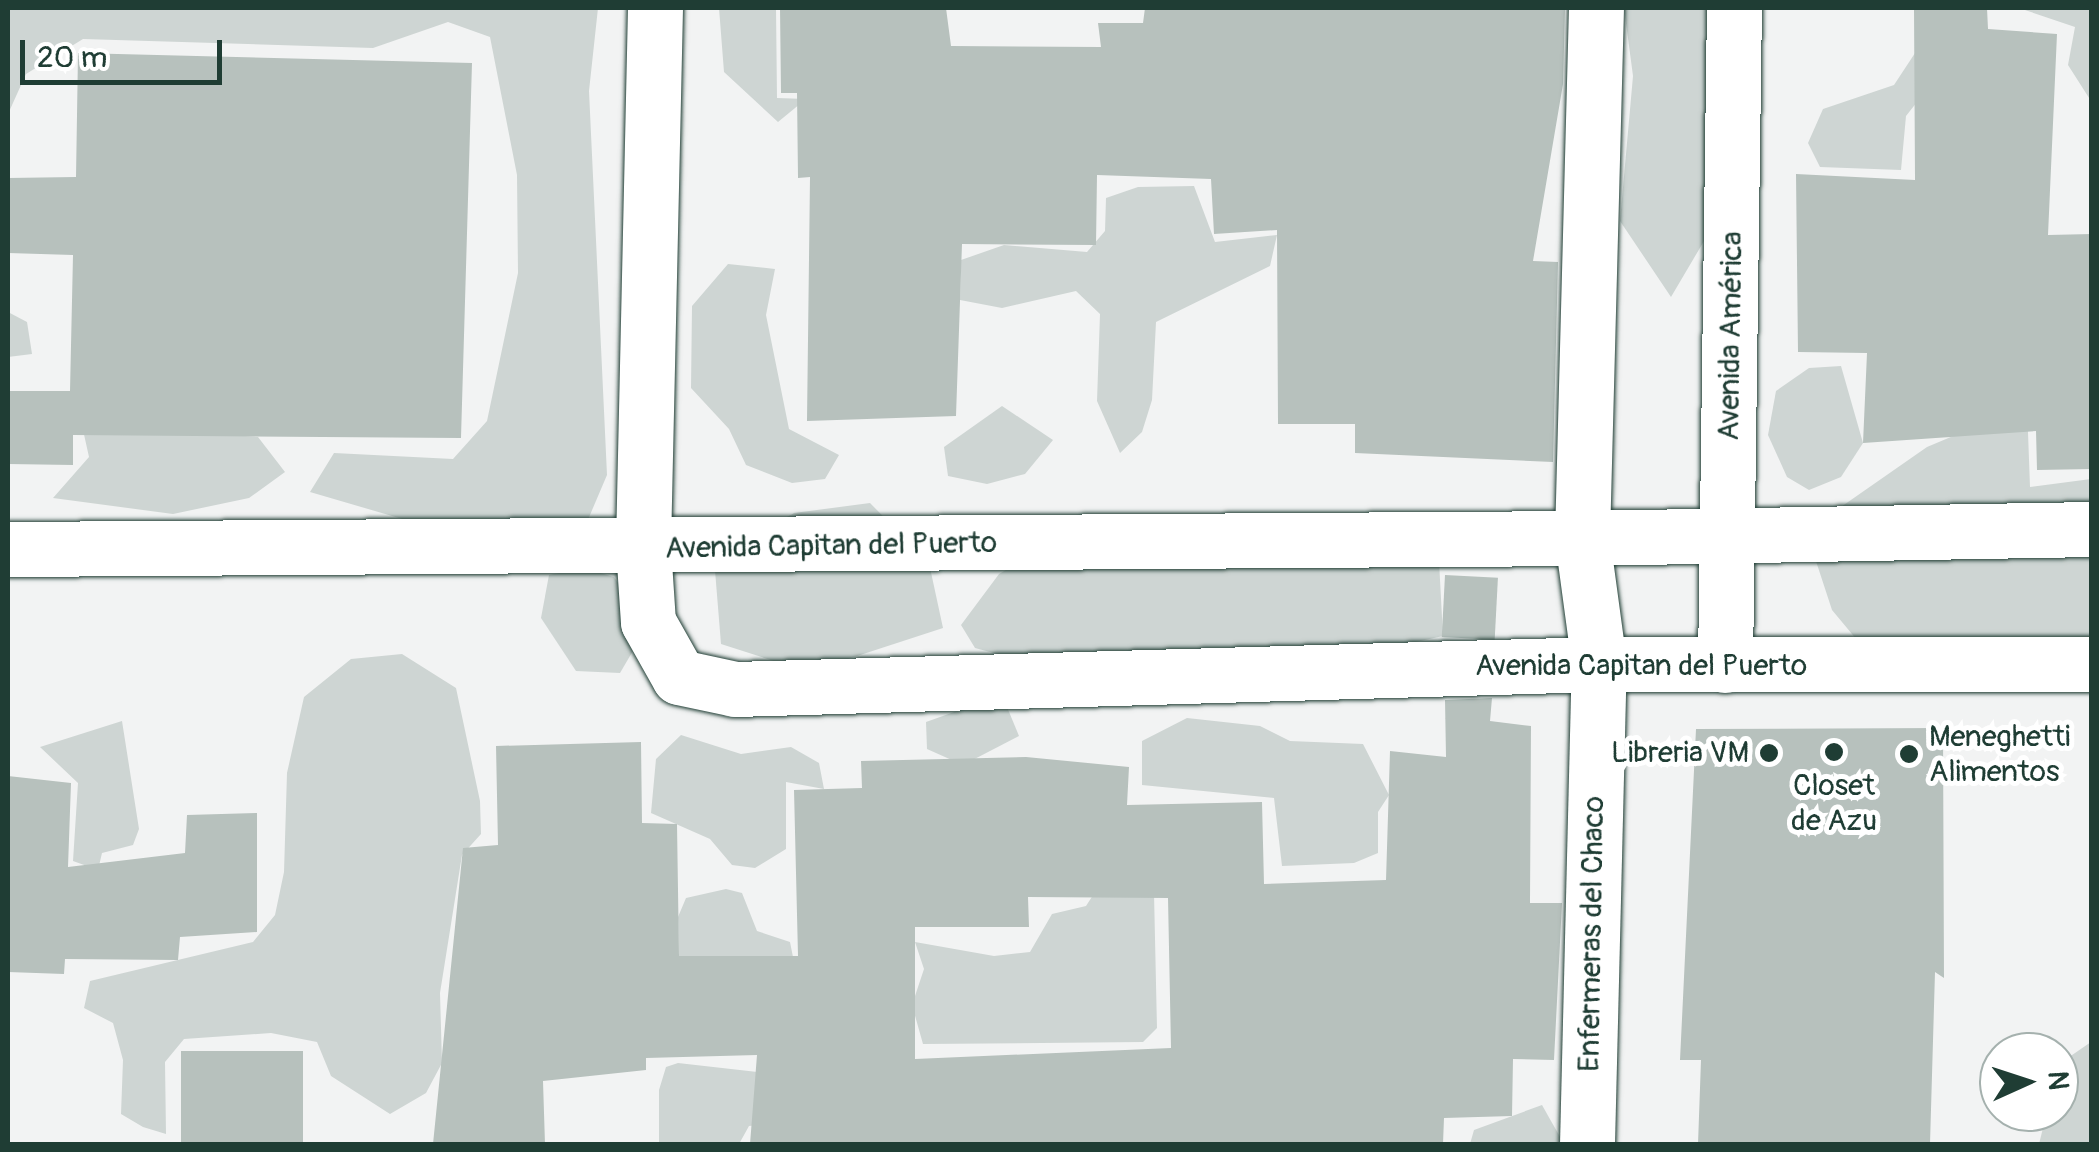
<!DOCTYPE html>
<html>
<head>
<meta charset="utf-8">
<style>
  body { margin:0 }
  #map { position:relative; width:2099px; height:1152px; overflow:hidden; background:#f2f3f3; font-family:Pangolin,sans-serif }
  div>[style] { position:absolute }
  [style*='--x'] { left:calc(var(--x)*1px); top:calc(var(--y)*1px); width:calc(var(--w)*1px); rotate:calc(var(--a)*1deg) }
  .green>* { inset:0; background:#ced5d3 }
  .building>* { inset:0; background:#b7c1bd; transform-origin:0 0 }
  .roads { filter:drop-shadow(0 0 2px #1f3d34) drop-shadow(0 0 2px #1f3d34) }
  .street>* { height:55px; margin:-27.5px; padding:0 27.5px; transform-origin:27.5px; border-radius:27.5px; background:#fff }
  .secondary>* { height:55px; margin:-27.5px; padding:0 27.5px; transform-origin:27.5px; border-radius:27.5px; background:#fff }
  .dots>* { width:28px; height:28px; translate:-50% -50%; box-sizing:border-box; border:5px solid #fff; border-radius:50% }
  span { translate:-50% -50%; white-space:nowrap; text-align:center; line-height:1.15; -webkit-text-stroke:10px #fff; paint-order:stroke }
  .street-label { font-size:30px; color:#1f3d34 }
  .poi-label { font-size:30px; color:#1f3d34 }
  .left { translate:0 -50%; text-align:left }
  .right { translate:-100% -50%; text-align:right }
  .frame { position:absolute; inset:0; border:10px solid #1f3d34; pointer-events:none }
  .north { position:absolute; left:1979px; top:1032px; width:100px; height:100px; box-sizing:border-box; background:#fff; border:2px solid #a5b1ae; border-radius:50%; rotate:87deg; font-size:28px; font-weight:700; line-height:40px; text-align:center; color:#1f3d34 }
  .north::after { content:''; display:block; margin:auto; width:35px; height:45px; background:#1f3d34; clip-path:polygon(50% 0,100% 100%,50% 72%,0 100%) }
  .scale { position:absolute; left:20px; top:40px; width:202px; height:45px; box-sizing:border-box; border:5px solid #1f3d34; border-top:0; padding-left:12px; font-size:30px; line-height:35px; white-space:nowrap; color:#1f3d34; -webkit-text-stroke:8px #fff; paint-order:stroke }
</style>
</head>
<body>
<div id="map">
  <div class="green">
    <i style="clip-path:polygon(8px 8px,598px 8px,589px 91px,607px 475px,587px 522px,416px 523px,310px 492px,334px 453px,453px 459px,487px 421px,518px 273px,517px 175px,490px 37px,448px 22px,373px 48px,83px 39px,26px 74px,8px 114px)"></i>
    <i style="clip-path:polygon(719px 8px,776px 8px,777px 98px,806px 99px,778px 122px,724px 72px)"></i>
    <i style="clip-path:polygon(1624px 8px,1732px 8px,1717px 219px,1671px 297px,1620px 221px,1633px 76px)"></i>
    <i style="clip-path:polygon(2019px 8px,2091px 8px,2091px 101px,2068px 65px,2075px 27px)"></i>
    <i style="clip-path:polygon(1917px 50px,1921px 97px,1906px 116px,1901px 170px,1820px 167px,1808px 143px,1823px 109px,1894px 85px)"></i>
    <i style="clip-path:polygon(1194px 186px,1215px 242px,1277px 235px,1270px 266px,1156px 322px,1152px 400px,1142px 432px,1120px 453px,1097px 401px,1100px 314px,1076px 291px,1002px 308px,960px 300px,961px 260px,1004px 245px,1087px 252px,1105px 231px,1106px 198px,1138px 187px)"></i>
    <i style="clip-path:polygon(728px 264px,775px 269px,766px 315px,789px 429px,839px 455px,825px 479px,792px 483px,746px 465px,729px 429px,691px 388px,692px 306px)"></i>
    <i style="clip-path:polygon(8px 312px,27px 322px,32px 354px,8px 357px)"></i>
    <i style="clip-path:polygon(1841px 366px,1863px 443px,1841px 477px,1809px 490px,1787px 477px,1768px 435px,1776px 391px,1809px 368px)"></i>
    <i style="clip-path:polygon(2027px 405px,2030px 487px,2091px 479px,2091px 643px,1980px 692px,1892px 682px,1832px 610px,1813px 552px,1838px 509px,1927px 447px)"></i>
    <i style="clip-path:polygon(1002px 406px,1053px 440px,1025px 474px,987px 484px,948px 476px,944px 447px)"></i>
    <i style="clip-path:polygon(127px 428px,258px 437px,285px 472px,249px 498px,173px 514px,53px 498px,89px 457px,83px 430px)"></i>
    <i style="clip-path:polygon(870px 503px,929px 563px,943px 628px,808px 672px,721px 644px,714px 558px,794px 513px)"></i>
    <i style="clip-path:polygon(1023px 560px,1439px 561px,1443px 636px,1276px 673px,1200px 704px,1157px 697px,975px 648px,961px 625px,999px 574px)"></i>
    <i style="clip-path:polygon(584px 568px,614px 577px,637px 611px,637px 644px,620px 673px,576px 671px,541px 618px,549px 575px)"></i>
    <i style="clip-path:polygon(402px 654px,456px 688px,480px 801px,481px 834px,462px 855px,440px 993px,442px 1063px,426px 1093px,390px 1114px,331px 1076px,317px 1042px,271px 1033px,184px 1039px,165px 1062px,166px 1134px,143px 1127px,121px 1114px,123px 1060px,113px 1023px,84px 1008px,90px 981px,253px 942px,275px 915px,284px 872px,287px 773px,304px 697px,351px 659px)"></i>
    <i style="clip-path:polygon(1002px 695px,1019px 736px,963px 765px,927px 749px,926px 722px)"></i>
    <i style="clip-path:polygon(1187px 718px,1260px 726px,1290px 741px,1363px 744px,1389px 795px,1378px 812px,1378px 853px,1354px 863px,1282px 866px,1274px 798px,1142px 785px,1142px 741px)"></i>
    <i style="clip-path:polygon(122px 721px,139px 829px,133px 845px,102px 853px,98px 870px,73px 861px,78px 783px,40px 747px)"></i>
    <i style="clip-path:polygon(681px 735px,741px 754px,791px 747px,819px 763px,824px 789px,786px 782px,786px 849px,755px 868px,732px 865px,710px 839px,651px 813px,656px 759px)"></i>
    <i style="clip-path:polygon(1106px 875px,1154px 893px,1157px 1028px,1143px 1042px,923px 1044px,912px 1005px,924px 969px,915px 942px,994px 956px,1030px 952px,1052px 914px,1086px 906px)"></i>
    <i style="clip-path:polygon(726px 889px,742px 893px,757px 931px,790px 942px,793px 957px,721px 990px,720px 956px,679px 956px,678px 917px,686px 898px)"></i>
    <i style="clip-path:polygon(2091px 1042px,2091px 1144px,2039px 1144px,2047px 1112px,2059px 1112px,2059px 1064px)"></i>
    <i style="clip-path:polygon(678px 1063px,775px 1074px,781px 1123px,749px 1126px,739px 1144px,659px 1144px,659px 1090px,666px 1067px)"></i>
    <i style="clip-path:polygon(1542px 1105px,1564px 1144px,1470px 1144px,1474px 1130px)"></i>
  </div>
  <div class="building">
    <i style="clip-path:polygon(780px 8px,946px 8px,951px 46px,1101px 47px,1098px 23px,1143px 23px,1145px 8px,1565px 8px,1563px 84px,1533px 261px,1558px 262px,1553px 462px,1355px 453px,1355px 424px,1278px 424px,1277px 230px,1214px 234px,1211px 179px,1097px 175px,1096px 245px,962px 244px,956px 416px,807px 421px,810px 177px,798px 178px,797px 93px,781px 93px)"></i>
    <i style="clip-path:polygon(1914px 8px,1987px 8px,1988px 29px,2057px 34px,2048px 235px,2092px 234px,2092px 469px,2037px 470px,2036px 431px,1863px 443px,1867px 353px,1798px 352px,1796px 174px,1915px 180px)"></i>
    <i style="clip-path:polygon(78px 53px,472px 63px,461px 438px,73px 435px,73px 465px,8px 464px,8px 391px,70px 391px,73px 255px,8px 253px,8px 178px,76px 177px)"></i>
    <i style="left:1445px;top:575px;width:53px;height:62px;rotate:3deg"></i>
    <i style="clip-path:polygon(evenodd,1492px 698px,1490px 721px,1531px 726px,1530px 903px,1562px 903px,1554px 1060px,1513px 1059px,1512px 1116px,1444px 1118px,1443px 1144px,750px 1144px,757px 1055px,646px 1058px,646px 1070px,543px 1081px,545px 1144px,433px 1144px,463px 848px,498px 845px,496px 746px,641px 742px,642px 823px,677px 824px,679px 956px,798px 956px,794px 790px,862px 788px,861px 761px,1026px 757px,1129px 767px,1127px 805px,1262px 802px,1264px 884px,1386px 880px,1390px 751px,1446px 757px,1445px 700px,1492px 698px,1028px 897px,1168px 898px,1171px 1048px,915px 1059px,915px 927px,1029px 927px,1028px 897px)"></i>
    <i style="clip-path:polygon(1943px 728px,1944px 978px,1935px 972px,1930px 1144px,1698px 1144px,1701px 1060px,1680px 1060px,1696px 729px)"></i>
    <i style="clip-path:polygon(8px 776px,71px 783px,68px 867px,185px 853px,187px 815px,257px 813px,257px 932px,180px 937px,178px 960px,65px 959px,64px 974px,8px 972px)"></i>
    <i style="left:303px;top:1051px;width:93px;height:122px;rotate:90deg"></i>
  </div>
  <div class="roads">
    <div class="street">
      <i style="--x:655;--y:8;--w:539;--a:91.28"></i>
      <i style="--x:643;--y:547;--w:75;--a:86.2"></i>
      <i style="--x:648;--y:622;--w:63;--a:60.6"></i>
      <i style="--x:679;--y:677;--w:57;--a:12.1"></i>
      <i style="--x:735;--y:689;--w:864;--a:-1.66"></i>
      <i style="--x:8;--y:549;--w:1574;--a:-0.4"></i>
    </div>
    <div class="secondary">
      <i style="--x:1582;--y:538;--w:510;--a:-1.01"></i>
      <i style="--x:1599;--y:664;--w:493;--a:0"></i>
      <i style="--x:1725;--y:665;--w:657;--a:-89.22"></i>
      <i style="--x:1587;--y:1144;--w:480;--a:-88.6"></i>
      <i style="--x:1599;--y:664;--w:127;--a:-97.7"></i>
      <i style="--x:1582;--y:538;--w:530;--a:-88.49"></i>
    </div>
  </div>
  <div class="dots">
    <i style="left:1834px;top:752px;background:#1f3d34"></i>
    <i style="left:1769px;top:753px;background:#1f3d34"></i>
    <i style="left:1909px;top:754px;background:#1f3d34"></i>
  </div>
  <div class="street-label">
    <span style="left:1731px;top:336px;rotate:-89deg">Avenida América</span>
    <span style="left:831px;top:546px;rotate:-1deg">Avenida Capitan del Puerto</span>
    <span style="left:1641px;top:666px">Avenida Capitan del Puerto</span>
    <span style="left:1592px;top:934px;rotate:-89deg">Enfermeras del Chaco</span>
  </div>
  <div class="poi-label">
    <span class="left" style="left:1929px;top:754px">Meneghetti<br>Alimentos</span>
    <span class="right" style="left:1749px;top:753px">Libreria VM</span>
    <span style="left:1834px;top:803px">Closet<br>de Azu</span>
  </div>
  <div class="frame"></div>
  <div class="north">N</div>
  <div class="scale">20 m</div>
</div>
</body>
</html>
